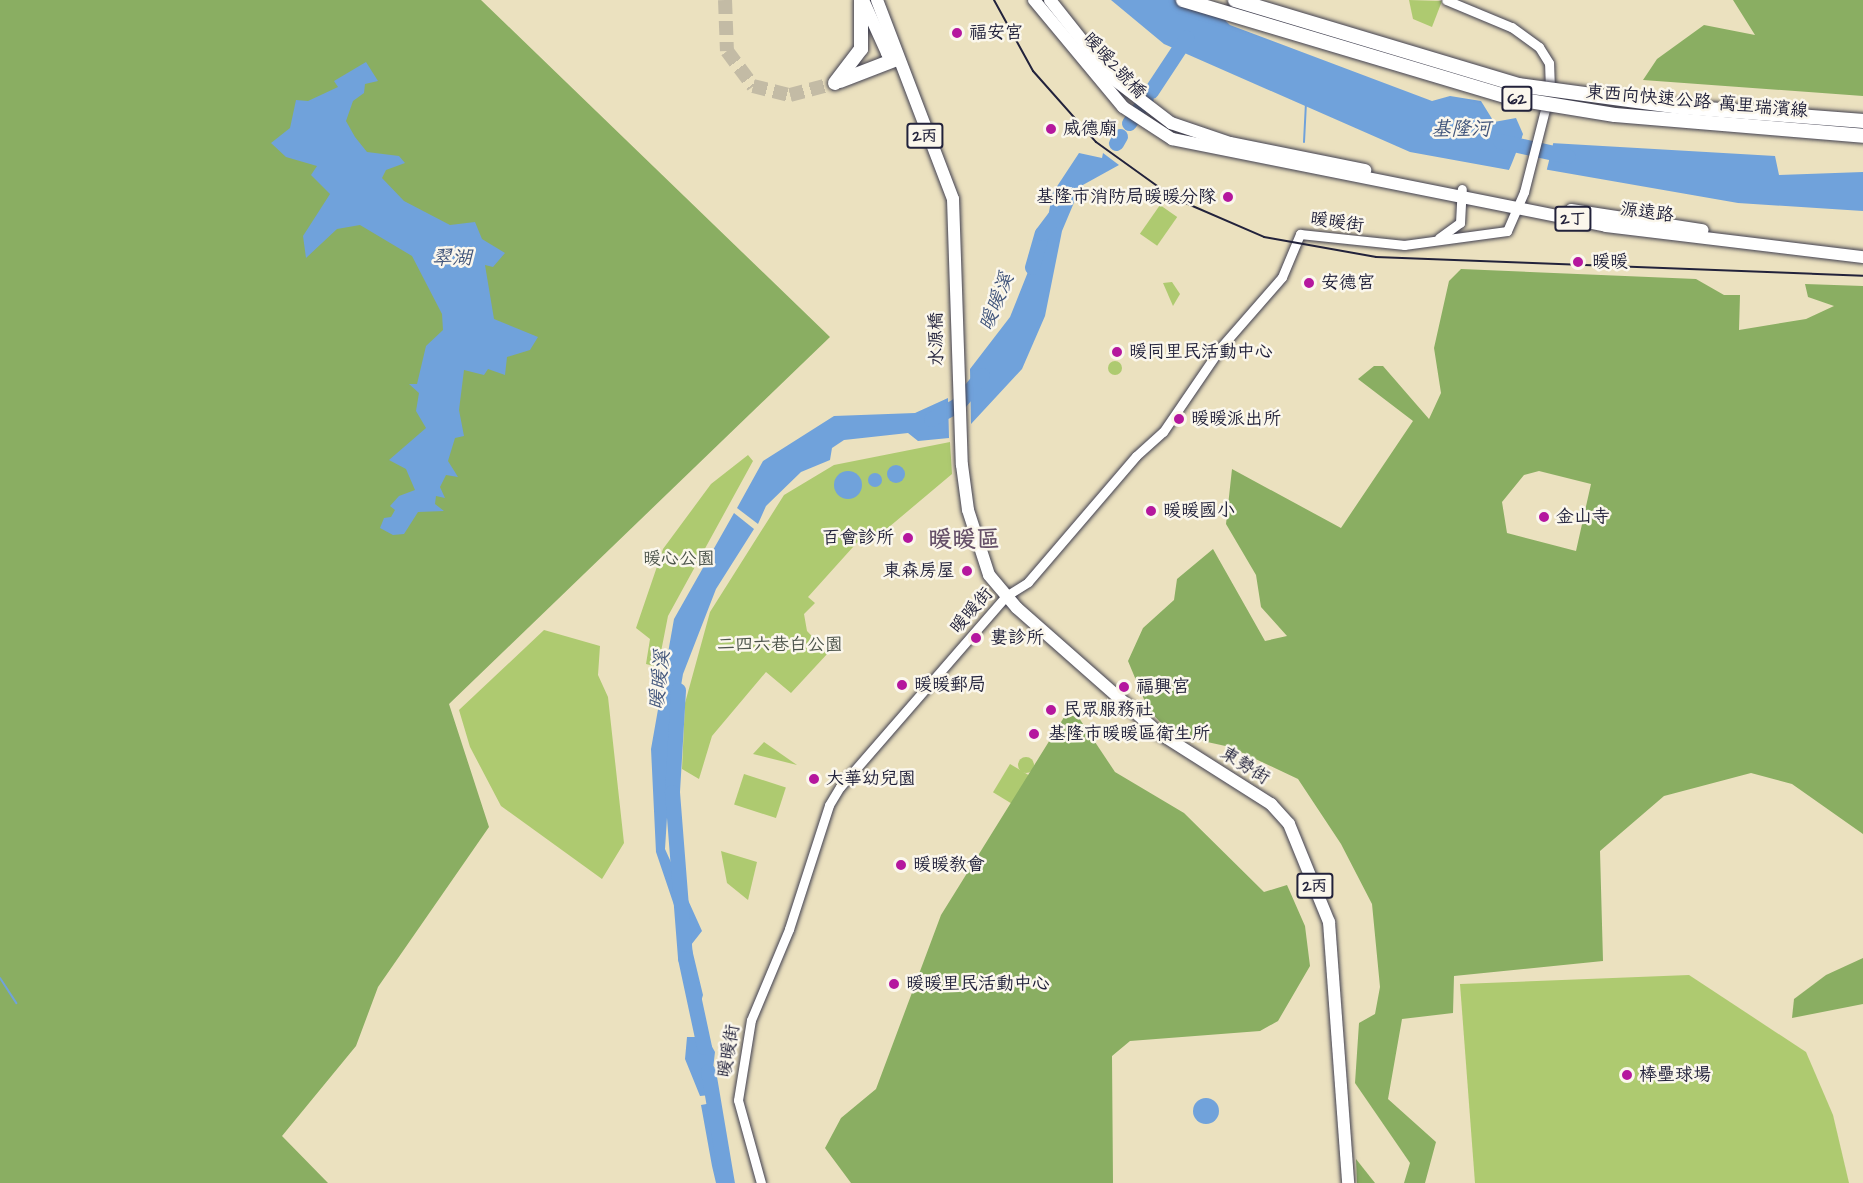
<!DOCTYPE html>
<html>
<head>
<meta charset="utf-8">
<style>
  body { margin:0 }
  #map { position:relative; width:1863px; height:1183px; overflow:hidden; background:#ebe1bf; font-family:"Architects Daughter","LXGW WenKai TC",sans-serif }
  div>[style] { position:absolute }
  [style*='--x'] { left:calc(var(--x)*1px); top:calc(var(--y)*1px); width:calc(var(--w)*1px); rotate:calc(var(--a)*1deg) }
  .green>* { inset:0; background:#aeca70; transform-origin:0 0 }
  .round { border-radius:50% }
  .forest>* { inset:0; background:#8aae62 }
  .water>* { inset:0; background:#70a2db }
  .pier>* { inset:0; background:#ebe1bf }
  .stream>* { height:2px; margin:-1px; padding:0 1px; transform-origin:1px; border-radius:1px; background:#70a2db }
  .river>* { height:15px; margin:-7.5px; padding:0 7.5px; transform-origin:7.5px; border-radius:7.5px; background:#70a2db }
  .highway-tunnel>* { height:14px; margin-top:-7px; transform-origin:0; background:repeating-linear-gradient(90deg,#c3bba5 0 14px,transparent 0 21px) }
  .roads { filter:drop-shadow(0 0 2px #403f4f) drop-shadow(0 0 2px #403f4f) }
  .minor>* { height:9px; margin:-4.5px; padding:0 4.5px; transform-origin:4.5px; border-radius:4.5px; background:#fff }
  .major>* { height:12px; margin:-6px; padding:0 6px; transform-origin:6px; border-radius:6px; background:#fff }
  .highway>* { height:14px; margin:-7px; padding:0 7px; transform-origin:7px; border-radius:7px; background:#fff }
  .rail>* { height:2px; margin:-1px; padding:0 1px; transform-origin:1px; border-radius:1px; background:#22223b }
  .bridges { filter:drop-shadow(0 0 2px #403f4f) drop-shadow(0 0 2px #403f4f) }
  .highway-bridge>* { height:14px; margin:-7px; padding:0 7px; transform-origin:7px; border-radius:7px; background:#fff }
  .dots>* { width:16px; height:16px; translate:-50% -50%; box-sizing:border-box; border:3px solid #fbf7ec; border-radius:50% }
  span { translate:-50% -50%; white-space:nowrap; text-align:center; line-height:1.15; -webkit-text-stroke:5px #fbf7ec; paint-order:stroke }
  .shield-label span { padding:2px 4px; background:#fbf7ec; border:2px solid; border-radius:4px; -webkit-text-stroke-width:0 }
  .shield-label { font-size:16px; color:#22223b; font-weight:700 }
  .poi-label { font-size:18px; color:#22223b }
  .left { translate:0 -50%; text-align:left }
  .right { translate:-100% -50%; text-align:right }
  .street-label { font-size:18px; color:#22223b }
  .park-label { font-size:18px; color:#4c544b }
  .water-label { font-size:20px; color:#41557b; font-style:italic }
  .district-label { font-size:24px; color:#644f67; font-weight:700 }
</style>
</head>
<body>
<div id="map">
  <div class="green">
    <i style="clip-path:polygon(1409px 0,1442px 1px,1432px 27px,1413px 19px)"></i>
    <i style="left:1160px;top:205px;width:21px;height:35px;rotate:35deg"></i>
    <i style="clip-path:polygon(1172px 282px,1180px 294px,1173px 306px,1163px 283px)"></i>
    <i class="round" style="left:1108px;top:361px;width:14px;height:14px"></i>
    <i style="clip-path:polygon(950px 442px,952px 474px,870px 543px,862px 537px,808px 597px,815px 603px,804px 614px,807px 631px,828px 653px,791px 693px,766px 672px,712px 736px,699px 779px,682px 769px,685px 703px,710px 612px,784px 495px,834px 465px)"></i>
    <i style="clip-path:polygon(748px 455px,753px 461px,668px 616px,658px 667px,646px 664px,650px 639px,636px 628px,663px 549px,711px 484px)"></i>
    <i style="clip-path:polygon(544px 630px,600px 646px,598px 675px,608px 697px,624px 843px,602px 879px,501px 806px,470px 747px,459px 710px)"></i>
    <i style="clip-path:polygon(764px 742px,797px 765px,753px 754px)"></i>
    <i class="round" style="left:1018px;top:757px;width:16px;height:16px"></i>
    <i style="left:1010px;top:764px;width:23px;height:33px;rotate:31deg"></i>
    <i style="left:744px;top:774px;width:44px;height:32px;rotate:18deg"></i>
    <i style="clip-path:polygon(721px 851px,757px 862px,748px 900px,727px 883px)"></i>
    <i style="clip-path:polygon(1689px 975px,1806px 1052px,1833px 1115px,1849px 1183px,1475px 1183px,1460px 984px)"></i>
  </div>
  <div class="forest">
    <i style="clip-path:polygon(0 0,481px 0,830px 337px,449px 704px,489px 827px,378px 987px,356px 1046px,282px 1136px,328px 1183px,0 1183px)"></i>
    <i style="clip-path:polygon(1733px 0,1863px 0,1863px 96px,1643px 80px,1657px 59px,1704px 25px,1755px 35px)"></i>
    <i style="clip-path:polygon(evenodd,1461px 269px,1696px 279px,1724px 295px,1740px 295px,1739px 330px,1806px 319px,1834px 306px,1808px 297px,1805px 284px,1863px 286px,1863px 834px,1792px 784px,1751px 773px,1664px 796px,1600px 851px,1603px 961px,1454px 976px,1453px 1013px,1402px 1019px,1388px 1099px,1436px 1142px,1425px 1183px,1404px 1183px,1410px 1163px,1355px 1083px,1359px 1023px,1375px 1014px,1380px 987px,1372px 904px,1341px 844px,1298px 779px,1230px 747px,1189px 738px,1162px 724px,1148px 709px,1128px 661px,1143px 628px,1174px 600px,1177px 579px,1213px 549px,1265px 641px,1287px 636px,1261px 607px,1256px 575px,1226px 524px,1232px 469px,1341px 528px,1413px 421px,1358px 379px,1374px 366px,1383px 366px,1429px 419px,1441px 393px,1434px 348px,1449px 281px,1461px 269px,1539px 471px,1591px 484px,1576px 551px,1507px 533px,1502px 502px,1524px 475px,1539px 471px)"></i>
    <i style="clip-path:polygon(1071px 706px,1115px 772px,1184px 813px,1264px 892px,1287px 885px,1305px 926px,1310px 966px,1278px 1021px,1260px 1031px,1130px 1041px,1112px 1056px,1113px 1183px,851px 1183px,825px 1148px,841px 1118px,876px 1089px,941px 915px)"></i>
    <i style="clip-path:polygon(1863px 958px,1863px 1004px,1792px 1018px,1794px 999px,1826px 975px)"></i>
    <i style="clip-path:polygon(1356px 1159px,1375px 1183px,1357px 1183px)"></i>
  </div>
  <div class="water">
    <i style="clip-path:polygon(1111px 0,1204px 0,1230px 25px,1432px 101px,1450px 96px,1481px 101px,1494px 122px,1516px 118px,1523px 134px,1518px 153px,1509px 170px,1410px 152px,1164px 44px)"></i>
    <i style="clip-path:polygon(366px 62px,378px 81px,365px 84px,364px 93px,353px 101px,346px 121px,355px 137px,367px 152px,399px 156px,405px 163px,386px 170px,382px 178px,404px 201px,450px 225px,475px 222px,482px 239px,505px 253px,493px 267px,485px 265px,494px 319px,538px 337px,530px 350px,507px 357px,505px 375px,488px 369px,484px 375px,464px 370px,459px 410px,464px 436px,455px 438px,448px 461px,458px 477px,446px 475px,440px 487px,445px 498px,436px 496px,435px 504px,444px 511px,418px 512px,404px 534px,393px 535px,380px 528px,384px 518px,391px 517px,395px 510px,390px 506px,399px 496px,415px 490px,406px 469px,389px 460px,426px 428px,416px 411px,419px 393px,409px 384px,417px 384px,426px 346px,443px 330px,442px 314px,412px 256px,360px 225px,337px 229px,306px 258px,303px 236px,330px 194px,311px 175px,317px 166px,286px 157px,271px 143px,290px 128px,296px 100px,308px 101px,338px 87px,334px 81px)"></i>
    <i style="clip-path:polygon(1551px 143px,1775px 156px,1779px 175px,1863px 172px,1863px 211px,1738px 203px,1543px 169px)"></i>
    <i style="clip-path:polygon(1079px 153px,1102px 158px,1103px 153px,1119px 165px,1081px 186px,1062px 231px,1045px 316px,1022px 369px,971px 424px,970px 369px,1010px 317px,1047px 224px,1052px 194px)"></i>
    <i style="clip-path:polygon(948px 398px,949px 438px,918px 441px,908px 433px,844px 440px,832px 448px,830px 460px,801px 472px,766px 506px,758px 524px,737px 508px,763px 461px,834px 416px,915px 413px)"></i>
    <i class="round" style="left:887px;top:465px;width:18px;height:18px"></i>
    <i class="round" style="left:834px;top:471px;width:28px;height:28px"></i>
    <i class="round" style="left:868px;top:473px;width:14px;height:14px"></i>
    <i style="clip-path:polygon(734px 513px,754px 529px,716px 589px,683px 674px,672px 738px,665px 849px,702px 931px,691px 945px,703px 995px,696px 1018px,715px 1052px,710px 1095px,700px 1096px,685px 1059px,687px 1037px,697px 1037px,690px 1008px,694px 973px,679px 954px,687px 918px,677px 914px,656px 852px,651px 749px,674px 619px)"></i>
    <i class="round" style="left:1193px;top:1098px;width:26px;height:26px"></i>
    <i style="clip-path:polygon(712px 1103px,721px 1164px,732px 1183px,716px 1183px,712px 1166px,701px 1105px)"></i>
  </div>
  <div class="pier">
    <i style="clip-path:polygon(1525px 130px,1520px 154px,1508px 173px)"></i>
    <i style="clip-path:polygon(1554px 140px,1546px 173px,1542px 172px,1548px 142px)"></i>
  </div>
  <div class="stream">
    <i style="--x:1304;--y:142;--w:40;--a:-87.1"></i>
    <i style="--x:0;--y:978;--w:30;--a:57"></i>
  </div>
  <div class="river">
    <i style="--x:1151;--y:91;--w:64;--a:-56.6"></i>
    <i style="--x:1129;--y:123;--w:29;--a:-55"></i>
    <i style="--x:1500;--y:141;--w:69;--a:12.6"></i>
    <i style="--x:1116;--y:143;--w:8;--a:-60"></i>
    <i style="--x:1032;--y:267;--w:35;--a:-74"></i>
    <i style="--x:1042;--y:233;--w:30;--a:-53"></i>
    <i style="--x:931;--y:419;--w:30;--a:-28"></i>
    <i style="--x:957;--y:405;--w:39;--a:-50"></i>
    <i style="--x:678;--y:690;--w:102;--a:93.4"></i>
    <i style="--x:672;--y:792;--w:167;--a:85.5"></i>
    <i style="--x:685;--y:958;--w:91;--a:77.9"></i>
    <i style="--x:708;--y:1071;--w:114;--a:80.4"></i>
  </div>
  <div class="highway-tunnel">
    <i style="--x:725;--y:0;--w:51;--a:87.8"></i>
    <i style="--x:727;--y:51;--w:44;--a:53.4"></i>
    <i style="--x:753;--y:86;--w:38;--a:14"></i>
    <i style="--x:790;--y:95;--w:47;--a:-14.9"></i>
  </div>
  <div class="roads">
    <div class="minor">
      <i style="--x:1439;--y:238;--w:26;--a:-36"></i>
      <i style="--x:1460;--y:223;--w:34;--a:-87"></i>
      <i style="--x:761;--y:1183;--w:86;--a:-105.5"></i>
      <i style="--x:738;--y:1100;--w:81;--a:-80.8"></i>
      <i style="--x:751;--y:1020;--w:99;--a:-67.3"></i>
      <i style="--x:789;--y:929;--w:130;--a:-72.1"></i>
      <i style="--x:829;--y:805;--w:21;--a:-59"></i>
      <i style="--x:840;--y:787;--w:253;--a:-49"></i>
      <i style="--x:1006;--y:596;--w:26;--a:-32"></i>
      <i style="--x:1028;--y:582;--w:166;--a:-49.4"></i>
      <i style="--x:1136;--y:456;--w:36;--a:-42"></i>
      <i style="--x:1163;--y:432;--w:103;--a:-55.7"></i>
      <i style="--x:1221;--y:347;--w:93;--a:-48.9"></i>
      <i style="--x:1282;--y:277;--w:47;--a:-67.3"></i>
      <i style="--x:1300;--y:234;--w:105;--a:6"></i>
      <i style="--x:1404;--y:245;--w:104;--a:-7.7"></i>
      <i style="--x:1507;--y:231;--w:43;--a:-66.4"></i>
      <i style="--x:1524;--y:192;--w:105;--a:-75.7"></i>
      <i style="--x:1550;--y:90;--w:27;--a:-92"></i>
      <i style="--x:1549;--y:63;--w:19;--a:-122"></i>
      <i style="--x:1539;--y:47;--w:34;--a:-144"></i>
      <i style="--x:1511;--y:27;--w:70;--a:-157.4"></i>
    </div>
    <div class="major">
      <i style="--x:863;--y:0;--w:58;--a:65.6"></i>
      <i style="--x:887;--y:53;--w:12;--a:31"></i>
      <i style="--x:877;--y:0;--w:213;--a:69.1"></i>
      <i style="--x:953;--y:199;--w:266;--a:88.1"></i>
      <i style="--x:962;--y:465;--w:45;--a:82.4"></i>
      <i style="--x:968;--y:510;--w:68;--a:72.1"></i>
      <i style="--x:989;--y:575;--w:43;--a:49.7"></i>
      <i style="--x:1017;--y:608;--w:189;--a:41.4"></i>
      <i style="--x:1159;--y:733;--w:133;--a:32.4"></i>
      <i style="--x:1271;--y:804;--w:27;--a:48"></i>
      <i style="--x:1289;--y:824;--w:106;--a:67.8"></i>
      <i style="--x:1329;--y:922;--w:262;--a:85.8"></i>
      <i style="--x:1034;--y:0;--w:139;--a:50.2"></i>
      <i style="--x:1123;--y:107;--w:59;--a:33.1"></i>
      <i style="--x:1172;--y:139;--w:443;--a:11.3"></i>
      <i style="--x:1606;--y:226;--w:259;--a:6.9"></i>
      <i style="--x:1050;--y:0;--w:98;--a:51.6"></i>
      <i style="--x:1111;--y:77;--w:76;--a:37.5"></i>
      <i style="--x:1171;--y:123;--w:62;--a:18.7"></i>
      <i style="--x:1230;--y:143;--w:138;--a:11.3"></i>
      <i style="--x:1571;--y:210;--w:133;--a:8.7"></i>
    </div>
    <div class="highway">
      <i style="--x:840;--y:81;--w:61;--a:-21.1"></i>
      <i style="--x:835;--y:83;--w:43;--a:-52.6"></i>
      <i style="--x:861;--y:49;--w:49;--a:-90"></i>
    </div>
  </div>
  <div class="rail">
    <i style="--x:994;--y:0;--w:81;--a:61.2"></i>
    <i style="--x:1033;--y:71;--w:95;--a:48.4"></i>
    <i style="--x:1096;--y:142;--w:96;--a:35.7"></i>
    <i style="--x:1174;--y:198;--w:98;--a:23.4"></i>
    <i style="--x:1264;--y:237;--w:114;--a:10.1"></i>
    <i style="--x:1376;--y:257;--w:487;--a:2.2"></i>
  </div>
  <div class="bridges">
    <div class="highway-bridge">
      <i style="--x:1183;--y:0;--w:342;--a:16.6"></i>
      <i style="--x:1511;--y:98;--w:105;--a:9.3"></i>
      <i style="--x:1615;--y:115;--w:249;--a:4.8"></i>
      <i style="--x:1235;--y:0;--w:295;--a:16.7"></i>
      <i style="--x:1518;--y:85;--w:164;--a:7.7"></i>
      <i style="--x:1681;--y:107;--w:183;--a:4.4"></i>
    </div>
  </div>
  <div class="dots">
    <i style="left:957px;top:33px;background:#b5179e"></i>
    <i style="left:1051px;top:129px;background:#b5179e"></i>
    <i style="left:1228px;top:197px;background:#b5179e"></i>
    <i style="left:1578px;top:262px;background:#b5179e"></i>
    <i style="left:1309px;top:283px;background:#b5179e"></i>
    <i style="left:1117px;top:352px;background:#b5179e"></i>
    <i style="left:1179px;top:419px;background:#b5179e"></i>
    <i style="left:1151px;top:511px;background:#b5179e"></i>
    <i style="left:1544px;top:517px;background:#b5179e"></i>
    <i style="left:908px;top:538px;background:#b5179e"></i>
    <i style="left:967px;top:571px;background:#b5179e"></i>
    <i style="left:976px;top:638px;background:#b5179e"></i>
    <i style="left:902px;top:685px;background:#b5179e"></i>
    <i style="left:1124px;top:687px;background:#b5179e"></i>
    <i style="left:1051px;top:710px;background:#b5179e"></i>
    <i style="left:1034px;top:734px;background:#b5179e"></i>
    <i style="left:814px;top:779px;background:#b5179e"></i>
    <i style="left:901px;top:865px;background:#b5179e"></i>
    <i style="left:894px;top:984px;background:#b5179e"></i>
    <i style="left:1627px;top:1075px;background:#b5179e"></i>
  </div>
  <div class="shield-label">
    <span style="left:1517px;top:99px">62</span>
    <span style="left:925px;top:136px">2丙</span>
    <span style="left:1573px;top:219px">2丁</span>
    <span style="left:1315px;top:886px">2丙</span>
  </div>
  <div class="poi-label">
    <span class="left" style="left:969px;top:33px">福安宮</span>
    <span class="left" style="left:1063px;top:129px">威德廟</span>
    <span class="right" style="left:1216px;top:197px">基隆市消防局暖暖分隊</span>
    <span class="left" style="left:1592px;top:262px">暖暖</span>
    <span class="left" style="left:1321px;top:283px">安德宮</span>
    <span class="left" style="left:1129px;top:352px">暖同里民活動中心</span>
    <span class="left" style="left:1191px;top:419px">暖暖派出所</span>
    <span class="left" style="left:1163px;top:511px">暖暖國小</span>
    <span class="left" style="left:1556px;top:517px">金山寺</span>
    <span class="right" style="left:894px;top:538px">百會診所</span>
    <span class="right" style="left:955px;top:571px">東森房屋</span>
    <span class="left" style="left:990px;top:638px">婁診所</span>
    <span class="left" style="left:914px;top:685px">暖暖郵局</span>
    <span class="left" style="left:1136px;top:687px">福興宮</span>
    <span class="left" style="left:1063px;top:710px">民眾服務社</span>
    <span class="left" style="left:1048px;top:734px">基隆市暖暖區衛生所</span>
    <span class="left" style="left:826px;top:779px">大華幼兒園</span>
    <span class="left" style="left:913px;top:865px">暖暖教會</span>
    <span class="left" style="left:906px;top:984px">暖暖里民活動中心</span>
    <span class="left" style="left:1639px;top:1075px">棒壘球場</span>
  </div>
  <div class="street-label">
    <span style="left:1114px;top:66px;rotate:47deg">暖暖2號橋</span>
    <span style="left:1697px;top:102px;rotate:5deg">東西向快速公路 萬里瑞濱線</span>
    <span style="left:1647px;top:213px;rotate:7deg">源遠路</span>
    <span style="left:1337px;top:223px;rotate:8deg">暖暖街</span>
    <span style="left:937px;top:339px;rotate:-91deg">水源橋</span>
    <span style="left:972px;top:611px;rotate:-49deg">暖暖街</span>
    <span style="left:1245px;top:766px;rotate:32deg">東勢街</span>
    <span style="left:729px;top:1051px;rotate:-80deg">暖暖街</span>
  </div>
  <div class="park-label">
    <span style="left:679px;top:559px">暖心公園</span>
    <span style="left:780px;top:645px">二四六巷白公園</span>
  </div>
  <div class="water-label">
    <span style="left:1461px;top:129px">基隆河</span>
    <span style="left:452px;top:258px">翠湖</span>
    <span style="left:997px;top:302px;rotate:-68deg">暖暖溪</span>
    <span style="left:660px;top:680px;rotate:-84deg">暖暖溪</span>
  </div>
  <div class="district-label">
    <span style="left:964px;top:541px">暖暖區</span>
  </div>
</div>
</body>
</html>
